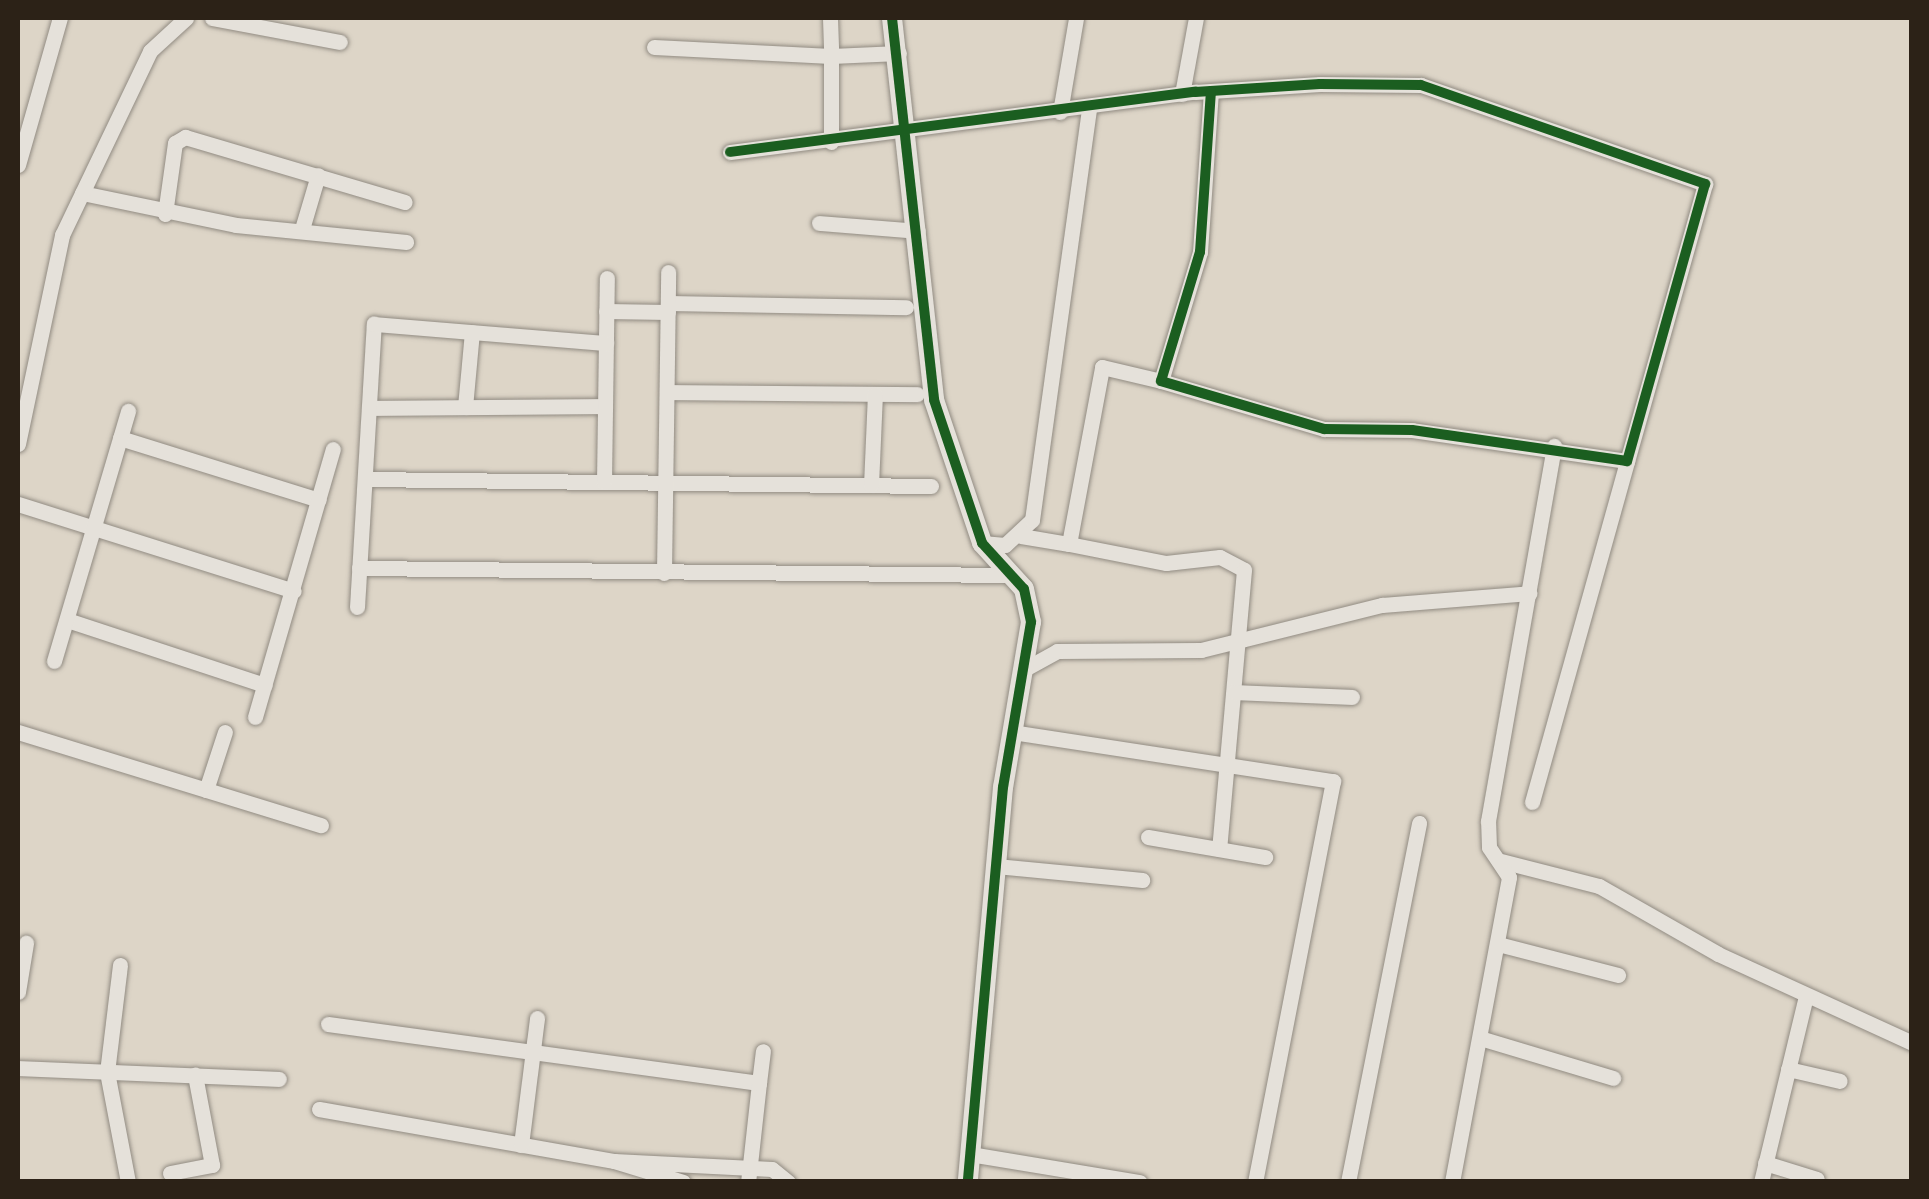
<!DOCTYPE html>
<html>
<head>
<meta charset="utf-8">
<style>
  body { margin:0 }
  #map { position:relative; width:1929px; height:1199px; overflow:hidden; background:#ddd5c7; font-family:"Libre Caslon Text",serif }
  div>[style] { position:absolute }
  [style*='--x'] { left:calc(var(--x)*1px); top:calc(var(--y)*1px); width:calc(var(--w)*1px); rotate:calc(var(--a)*1deg) }
  .roads { filter:drop-shadow(0 0 2px #918b82) drop-shadow(0 0 2px #918b82) }
  .minor>* { height:15px; margin:-7.5px; padding:0 7.5px; transform-origin:7.5px; border-radius:7.5px; background:#e5e1da }
  .tertiary>* { height:20px; margin:-10px; padding:0 10px; transform-origin:10px; border-radius:10px; background:#e5e1da }
  .cycleway>* { height:10px; margin:-5px; padding:0 5px; transform-origin:5px; border-radius:5px; background:#1b5e20 }
  span { translate:-50% -50%; white-space:nowrap; text-align:center; line-height:1.15; -webkit-text-stroke:8px #efe5d4; paint-order:stroke }
  .frame { position:absolute; inset:0; border:20px solid #2c2217; pointer-events:none }
</style>
</head>
<body>
<div id="map">
  <div class="roads">
    <div class="minor">
      <i style="--x:212;--y:18;--w:130;--a:10.6"></i>
      <i style="--x:830;--y:18;--w:38;--a:88"></i>
      <i style="--x:831;--y:56;--w:68;--a:-2.5"></i>
      <i style="--x:654;--y:47;--w:177;--a:2.9"></i>
      <i style="--x:831;--y:56;--w:86;--a:90"></i>
      <i style="--x:1182;--y:94;--w:77;--a:-79.6"></i>
      <i style="--x:1060;--y:112;--w:95;--a:-80.3"></i>
      <i style="--x:730;--y:152;--w:469;--a:-7.4"></i>
      <i style="--x:1195;--y:92;--w:125;--a:-3.7"></i>
      <i style="--x:1320;--y:84;--w:101;--a:0.6"></i>
      <i style="--x:1421;--y:85;--w:301;--a:19.2"></i>
      <i style="--x:1705;--y:184;--w:288;--a:105.7"></i>
      <i style="--x:1627;--y:461;--w:217;--a:-171.8"></i>
      <i style="--x:1412;--y:430;--w:88;--a:-179.3"></i>
      <i style="--x:1324;--y:429;--w:170;--a:-163.6"></i>
      <i style="--x:1161;--y:381;--w:135;--a:-73.2"></i>
      <i style="--x:1200;--y:252;--w:161;--a:-86.1"></i>
      <i style="--x:18;--y:165;--w:153;--a:-74.1"></i>
      <i style="--x:82;--y:193;--w:157;--a:11.7"></i>
      <i style="--x:236;--y:225;--w:171;--a:5.7"></i>
      <i style="--x:165;--y:214;--w:72;--a:-82"></i>
      <i style="--x:175;--y:143;--w:12;--a:-31"></i>
      <i style="--x:185;--y:137;--w:229;--a:16.5"></i>
      <i style="--x:819;--y:223;--w:99;--a:4.6"></i>
      <i style="--x:302;--y:229;--w:56;--a:-73.5"></i>
      <i style="--x:668;--y:303;--w:238;--a:1"></i>
      <i style="--x:606;--y:311;--w:62;--a:0.9"></i>
      <i style="--x:667;--y:392;--w:250;--a:0.5"></i>
      <i style="--x:465;--y:407;--w:75;--a:-84.7"></i>
      <i style="--x:370;--y:408;--w:235;--a:-0.5"></i>
      <i style="--x:120;--y:438;--w:208;--a:17.3"></i>
      <i style="--x:18;--y:444;--w:214;--a:-78.1"></i>
      <i style="--x:62;--y:235;--w:204;--a:-64.4"></i>
      <i style="--x:150;--y:51;--w:49;--a:-42.5"></i>
      <i style="--x:365;--y:479;--w:566;--a:0.71"></i>
      <i style="--x:604;--y:482;--w:204;--a:-89.2"></i>
      <i style="--x:871;--y:485;--w:91;--a:-87.5"></i>
      <i style="--x:18;--y:504;--w:289;--a:17.5"></i>
      <i style="--x:1021;--y:536;--w:49;--a:9.5"></i>
      <i style="--x:1069;--y:544;--w:180;--a:-79.4"></i>
      <i style="--x:1102;--y:367;--w:61;--a:13.3"></i>
      <i style="--x:982;--y:543;--w:23;--a:5"></i>
      <i style="--x:1005;--y:545;--w:37;--a:-43"></i>
      <i style="--x:1032;--y:520;--w:417;--a:-82.1"></i>
      <i style="--x:1069;--y:544;--w:99;--a:11.1"></i>
      <i style="--x:1166;--y:563;--w:54;--a:-6.3"></i>
      <i style="--x:1220;--y:557;--w:27;--a:28"></i>
      <i style="--x:1244;--y:570;--w:280;--a:95.1"></i>
      <i style="--x:359;--y:568;--w:649;--a:0.62"></i>
      <i style="--x:664;--y:573;--w:301;--a:-89.2"></i>
      <i style="--x:357;--y:607;--w:284;--a:-86.6"></i>
      <i style="--x:374;--y:324;--w:233;--a:4.7"></i>
      <i style="--x:67;--y:620;--w:208;--a:18.2"></i>
      <i style="--x:54;--y:661;--w:261;--a:-73.5"></i>
      <i style="--x:1023;--y:670;--w:39;--a:-29"></i>
      <i style="--x:1057;--y:651;--w:144;--a:-0.4"></i>
      <i style="--x:1201;--y:650;--w:187;--a:-14"></i>
      <i style="--x:1382;--y:605;--w:148;--a:-4.6"></i>
      <i style="--x:1234;--y:692;--w:118;--a:2.4"></i>
      <i style="--x:255;--y:717;--w:279;--a:-73.8"></i>
      <i style="--x:18;--y:732;--w:317;--a:17.1"></i>
      <i style="--x:1012;--y:732;--w:325;--a:8.7"></i>
      <i style="--x:1333;--y:781;--w:409;--a:101"></i>
      <i style="--x:206;--y:790;--w:61;--a:-71.9"></i>
      <i style="--x:1532;--y:802;--w:354;--a:-74.4"></i>
      <i style="--x:1148;--y:837;--w:119;--a:9.7"></i>
      <i style="--x:1501;--y:861;--w:101;--a:14.3"></i>
      <i style="--x:1599;--y:886;--w:137;--a:29.7"></i>
      <i style="--x:1718;--y:954;--w:213;--a:24.6"></i>
      <i style="--x:996;--y:866;--w:147;--a:5.5"></i>
      <i style="--x:1498;--y:944;--w:124;--a:14.5"></i>
      <i style="--x:120;--y:965;--w:108;--a:96.9"></i>
      <i style="--x:107;--y:1072;--w:112;--a:79.2"></i>
      <i style="--x:18;--y:992;--w:50;--a:-80.7"></i>
      <i style="--x:328;--y:1024;--w:435;--a:7.8"></i>
      <i style="--x:759;--y:1083;--w:100;--a:96.3"></i>
      <i style="--x:1480;--y:1038;--w:139;--a:16.7"></i>
      <i style="--x:18;--y:1068;--w:261;--a:2.4"></i>
      <i style="--x:1788;--y:1069;--w:53;--a:13"></i>
      <i style="--x:759;--y:1083;--w:32;--a:-83"></i>
      <i style="--x:319;--y:1109;--w:300;--a:10"></i>
      <i style="--x:521;--y:1145;--w:128;--a:-82.8"></i>
      <i style="--x:970;--y:1154;--w:172;--a:9.4"></i>
      <i style="--x:1765;--y:1163;--w:54;--a:17.1"></i>
      <i style="--x:170;--y:1173;--w:43;--a:-10.8"></i>
      <i style="--x:212;--y:1165;--w:92;--a:-100.7"></i>
      <i style="--x:683;--y:1182;--w:72;--a:-163.1"></i>
      <i style="--x:614;--y:1161;--w:158;--a:2.9"></i>
      <i style="--x:772;--y:1169;--w:21;--a:39"></i>
      <i style="--x:1348;--y:1182;--w:366;--a:-78.8"></i>
      <i style="--x:1452;--y:1182;--w:310;--a:-79.4"></i>
      <i style="--x:1509;--y:877;--w:36;--a:-124"></i>
      <i style="--x:1489;--y:847;--w:26;--a:-92"></i>
      <i style="--x:1488;--y:821;--w:381;--a:-80"></i>
      <i style="--x:1761;--y:1182;--w:191;--a:-76.4"></i>
    </div>
    <div class="tertiary">
      <i style="--x:892;--y:18;--w:384;--a:83.7"></i>
      <i style="--x:934;--y:400;--w:151;--a:71.4"></i>
      <i style="--x:982;--y:543;--w:62;--a:47.6"></i>
      <i style="--x:1024;--y:589;--w:34;--a:78"></i>
      <i style="--x:1031;--y:622;--w:167;--a:99.6"></i>
      <i style="--x:1003;--y:787;--w:397;--a:95.1"></i>
    </div>
  </div>
  <div class="cycleway">
    <i style="--x:892;--y:18;--w:384;--a:83.7"></i>
    <i style="--x:934;--y:400;--w:151;--a:71.4"></i>
    <i style="--x:982;--y:543;--w:62;--a:47.6"></i>
    <i style="--x:1024;--y:589;--w:34;--a:78"></i>
    <i style="--x:1031;--y:622;--w:167;--a:99.6"></i>
    <i style="--x:1003;--y:787;--w:397;--a:95.1"></i>
    <i style="--x:730;--y:152;--w:469;--a:-7.4"></i>
    <i style="--x:1195;--y:92;--w:125;--a:-3.7"></i>
    <i style="--x:1320;--y:84;--w:101;--a:0.6"></i>
    <i style="--x:1421;--y:85;--w:301;--a:19.2"></i>
    <i style="--x:1705;--y:184;--w:288;--a:105.7"></i>
    <i style="--x:1627;--y:461;--w:217;--a:-171.8"></i>
    <i style="--x:1412;--y:430;--w:88;--a:-179.3"></i>
    <i style="--x:1324;--y:429;--w:170;--a:-163.6"></i>
    <i style="--x:1161;--y:381;--w:135;--a:-73.2"></i>
    <i style="--x:1200;--y:252;--w:161;--a:-86.1"></i>
  </div>
  <div class="frame"></div>
</div>
</body>
</html>
